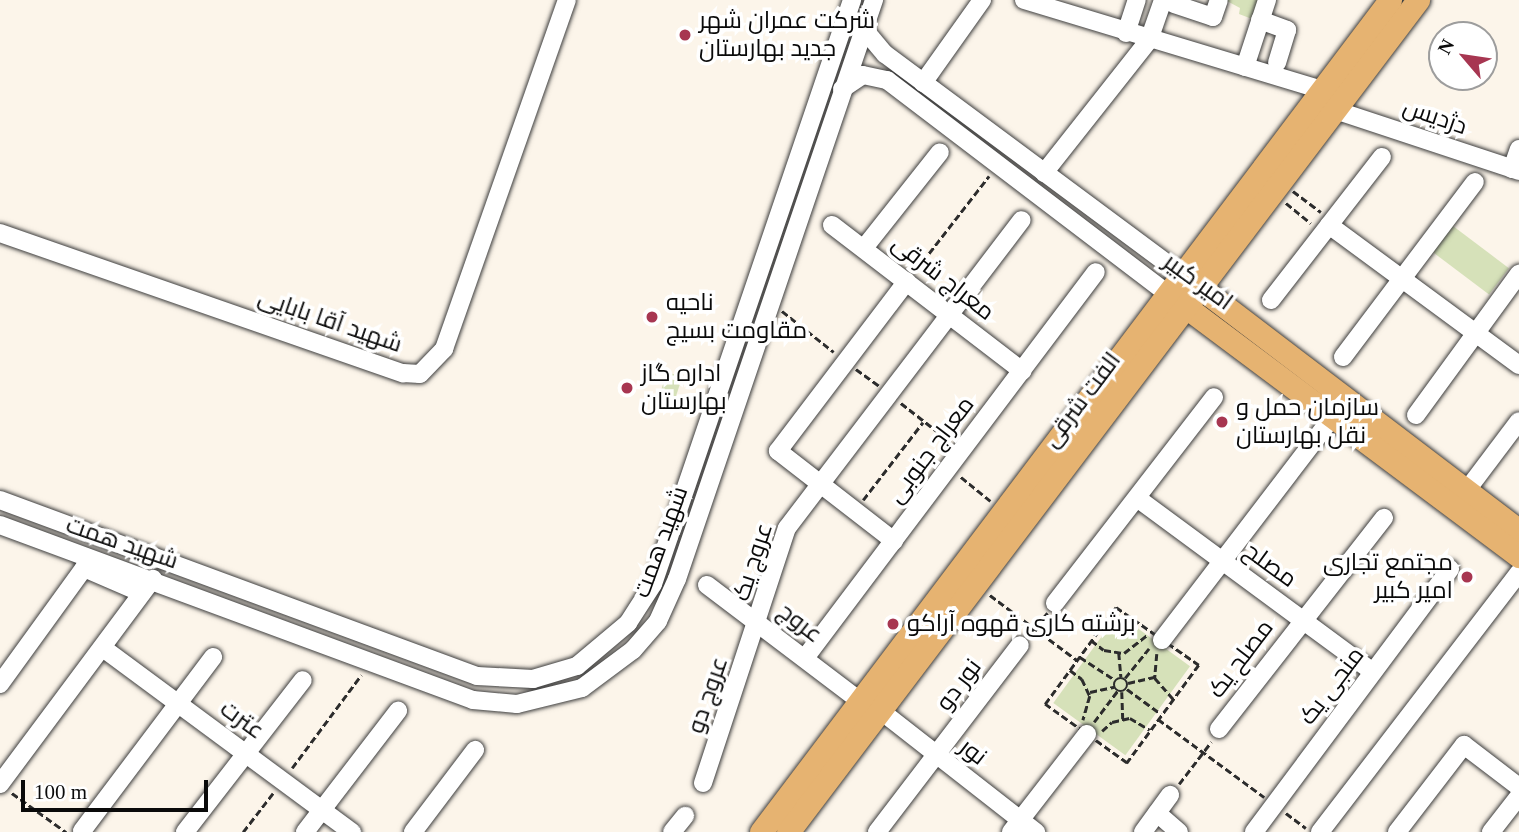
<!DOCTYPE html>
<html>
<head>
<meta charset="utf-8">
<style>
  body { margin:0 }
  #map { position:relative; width:1519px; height:832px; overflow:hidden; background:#fcf5ea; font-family:"Times New Roman",Cairo,serif }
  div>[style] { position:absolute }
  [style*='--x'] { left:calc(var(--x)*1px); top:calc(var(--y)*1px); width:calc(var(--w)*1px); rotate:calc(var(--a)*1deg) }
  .green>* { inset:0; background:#d6e1b9; transform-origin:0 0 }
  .path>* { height:2.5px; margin-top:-1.25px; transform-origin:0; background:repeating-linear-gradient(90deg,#2c2c2c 0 7px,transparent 0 10.5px) }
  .path>.ring { margin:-1.25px; padding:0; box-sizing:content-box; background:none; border:2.5px solid #2c2c2c; border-radius:50% }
  .roads { filter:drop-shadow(0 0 2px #3d3d3d) drop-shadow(0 0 2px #3d3d3d) }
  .minor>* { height:18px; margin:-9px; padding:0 9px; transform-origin:9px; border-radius:9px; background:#fff }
  .major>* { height:23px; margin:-11.5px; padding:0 11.5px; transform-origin:11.5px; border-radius:11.5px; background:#e6b371 }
  .dots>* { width:19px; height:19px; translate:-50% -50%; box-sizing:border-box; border:4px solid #fff; border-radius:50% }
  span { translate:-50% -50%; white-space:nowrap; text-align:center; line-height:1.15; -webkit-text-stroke:7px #fff; paint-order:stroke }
  .poi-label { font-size:24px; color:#0a0a0a }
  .left { translate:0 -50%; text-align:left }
  .right { translate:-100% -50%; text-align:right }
  .street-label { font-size:24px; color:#0a0a0a }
  .north { position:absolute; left:1428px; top:21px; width:70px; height:70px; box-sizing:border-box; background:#fff; border:2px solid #9d9d9d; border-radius:50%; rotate:299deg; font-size:19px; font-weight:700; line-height:28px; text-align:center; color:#0a0a0a }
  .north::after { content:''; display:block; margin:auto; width:24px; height:32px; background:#a73651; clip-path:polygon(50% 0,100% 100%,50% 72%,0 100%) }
  .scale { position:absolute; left:21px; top:780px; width:187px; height:32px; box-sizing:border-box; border:4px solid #0a0a0a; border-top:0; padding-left:9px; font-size:21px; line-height:24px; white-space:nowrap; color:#0a0a0a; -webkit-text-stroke:5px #fff; paint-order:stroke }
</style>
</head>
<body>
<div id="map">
  <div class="green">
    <i style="clip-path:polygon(1225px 0,1258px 0,1252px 19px,1239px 14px,1240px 8px)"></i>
    <i style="left:1449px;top:223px;width:75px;height:33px;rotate:37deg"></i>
    <i style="left:667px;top:372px;width:16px;height:31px;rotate:18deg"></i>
    <i style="left:1118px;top:614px;width:89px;height:110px;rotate:36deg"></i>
  </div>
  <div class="path">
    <i style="--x:1293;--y:191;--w:35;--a:37"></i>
    <i style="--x:1286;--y:203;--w:32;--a:39"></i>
    <i style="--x:916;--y:270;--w:119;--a:-52.2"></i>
    <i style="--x:782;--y:311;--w:66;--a:38.3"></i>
    <i style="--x:856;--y:369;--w:29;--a:36"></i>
    <i style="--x:901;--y:403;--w:63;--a:38"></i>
    <i style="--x:961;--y:477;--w:38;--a:39"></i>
    <i style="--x:863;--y:500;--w:98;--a:-52.4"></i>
    <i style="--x:990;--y:595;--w:109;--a:36.8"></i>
    <i style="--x:1116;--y:607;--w:101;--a:34.9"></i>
    <i style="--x:1199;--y:665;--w:122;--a:126.3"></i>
    <i style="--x:1127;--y:763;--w:101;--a:-144.3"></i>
    <i style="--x:1045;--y:704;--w:120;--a:-53.8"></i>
    <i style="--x:1029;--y:634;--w:28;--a:-49"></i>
    <i style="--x:1091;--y:640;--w:16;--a:38"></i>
    <i style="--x:1104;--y:650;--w:20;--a:9"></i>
    <i style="--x:1124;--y:653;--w:29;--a:-38"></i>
    <i style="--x:1119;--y:653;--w:24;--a:85"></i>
    <i style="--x:1157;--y:654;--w:24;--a:95"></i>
    <i style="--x:1155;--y:678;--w:28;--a:49"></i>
    <i style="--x:1080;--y:657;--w:42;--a:33.3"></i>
    <i style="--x:1070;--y:670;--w:15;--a:37"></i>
    <i style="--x:1082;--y:679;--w:19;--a:65"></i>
    <i style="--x:1090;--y:696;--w:25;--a:106"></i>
    <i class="ring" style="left:1114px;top:678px;width:11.5px;height:11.5px"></i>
    <i style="--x:1125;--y:678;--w:38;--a:-51"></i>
    <i style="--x:1128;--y:683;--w:28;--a:-13"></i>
    <i style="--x:1127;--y:689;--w:42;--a:36.3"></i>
    <i style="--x:1090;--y:692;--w:25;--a:-12"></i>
    <i style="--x:1122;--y:692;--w:27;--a:88"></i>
    <i style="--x:1158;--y:719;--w:132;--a:36.3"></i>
    <i style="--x:1094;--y:722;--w:39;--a:-53"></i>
    <i style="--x:1102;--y:731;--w:13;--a:-42"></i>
    <i style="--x:1112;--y:722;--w:18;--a:-13"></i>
    <i style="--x:1130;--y:718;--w:23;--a:31"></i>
    <i style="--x:292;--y:768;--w:116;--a:-53.4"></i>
    <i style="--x:1179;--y:784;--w:53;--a:-52.7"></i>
    <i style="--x:12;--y:793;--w:67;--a:35.8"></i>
    <i style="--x:1286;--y:813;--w:25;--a:37"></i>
    <i style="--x:243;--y:832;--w:49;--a:-52.4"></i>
  </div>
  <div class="roads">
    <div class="minor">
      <i style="--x:1024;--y:0;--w:311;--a:16.8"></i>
      <i style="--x:1174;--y:4;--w:41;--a:18.4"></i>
      <i style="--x:1213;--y:17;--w:18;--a:-71"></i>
      <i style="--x:1260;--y:20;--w:29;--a:20"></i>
      <i style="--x:1287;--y:30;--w:34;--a:107"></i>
      <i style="--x:863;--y:28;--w:34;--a:50"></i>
      <i style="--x:885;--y:54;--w:371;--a:36.6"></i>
      <i style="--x:1126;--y:33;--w:35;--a:-72"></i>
      <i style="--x:1245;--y:67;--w:71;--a:-71.8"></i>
      <i style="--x:923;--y:83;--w:102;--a:-54.6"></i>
      <i style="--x:842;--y:89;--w:25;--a:-34"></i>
      <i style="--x:863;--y:75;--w:25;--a:12"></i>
      <i style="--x:887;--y:80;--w:353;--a:37.3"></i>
      <i style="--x:1335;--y:110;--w:194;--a:18.3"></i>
      <i style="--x:1512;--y:169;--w:21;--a:-71"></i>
      <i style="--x:1044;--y:173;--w:169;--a:-51.7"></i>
      <i style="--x:1149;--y:40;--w:42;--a:-70.7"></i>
      <i style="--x:832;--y:225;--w:240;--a:37.5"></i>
      <i style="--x:1329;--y:225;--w:236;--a:36.4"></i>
      <i style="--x:0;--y:233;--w:427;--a:19.2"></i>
      <i style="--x:403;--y:373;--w:17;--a:3"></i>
      <i style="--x:420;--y:374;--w:35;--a:-46"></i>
      <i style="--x:444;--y:349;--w:370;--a:-70.6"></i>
      <i style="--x:864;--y:248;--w:122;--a:-51.6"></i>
      <i style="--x:1271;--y:300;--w:181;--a:-52.2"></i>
      <i style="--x:1343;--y:357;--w:219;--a:-53"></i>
      <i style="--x:1416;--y:415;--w:175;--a:-53.9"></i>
      <i style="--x:1467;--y:490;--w:86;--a:-53"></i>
      <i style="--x:1137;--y:498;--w:293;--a:36.4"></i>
      <i style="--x:0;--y:500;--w:508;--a:20.25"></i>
      <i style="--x:477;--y:676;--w:56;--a:3.1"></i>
      <i style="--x:533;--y:679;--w:46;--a:-16.5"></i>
      <i style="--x:577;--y:666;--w:67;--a:-40.1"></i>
      <i style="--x:628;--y:623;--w:46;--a:-57.3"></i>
      <i style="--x:653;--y:584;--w:617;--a:-71.18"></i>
      <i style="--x:0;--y:525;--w:504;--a:20.3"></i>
      <i style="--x:473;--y:700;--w:44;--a:5.2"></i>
      <i style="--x:517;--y:704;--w:67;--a:-13.8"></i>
      <i style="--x:582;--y:688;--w:64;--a:-36.7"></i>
      <i style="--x:633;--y:650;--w:38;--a:-49"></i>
      <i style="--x:658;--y:621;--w:46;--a:-65.7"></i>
      <i style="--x:677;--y:579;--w:612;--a:-71.21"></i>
      <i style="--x:894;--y:541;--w:147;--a:-142.2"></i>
      <i style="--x:778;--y:451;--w:213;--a:-52.8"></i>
      <i style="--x:707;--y:585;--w:193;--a:37.2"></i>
      <i style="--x:1055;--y:603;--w:260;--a:-52.3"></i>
      <i style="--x:1162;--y:640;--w:282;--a:-52.6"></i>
      <i style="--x:103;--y:648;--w:310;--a:36.5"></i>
      <i style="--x:805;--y:658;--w:483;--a:-53"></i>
      <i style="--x:0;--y:684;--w:143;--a:-54.1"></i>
      <i style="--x:84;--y:568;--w:63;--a:23.3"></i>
      <i style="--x:881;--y:711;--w:197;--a:38"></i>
      <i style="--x:1219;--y:729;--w:268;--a:-52"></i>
      <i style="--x:703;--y:783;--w:268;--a:-71.8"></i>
      <i style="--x:787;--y:528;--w:387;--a:-52.7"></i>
      <i style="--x:0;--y:784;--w:256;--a:-53.3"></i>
      <i style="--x:1157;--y:813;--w:29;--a:41"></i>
      <i style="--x:82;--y:831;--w:218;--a:-53"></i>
      <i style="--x:185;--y:832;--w:192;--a:-52.2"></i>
      <i style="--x:305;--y:832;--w:153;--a:-52.5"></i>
      <i style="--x:413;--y:832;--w:103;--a:-52.9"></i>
      <i style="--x:672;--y:832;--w:21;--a:-51"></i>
      <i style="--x:877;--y:832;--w:235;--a:-52.6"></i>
      <i style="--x:1011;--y:832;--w:124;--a:-52.2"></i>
      <i style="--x:1143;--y:832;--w:46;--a:-53.9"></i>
      <i style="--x:1254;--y:832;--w:328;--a:-53.3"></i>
      <i style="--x:1320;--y:832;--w:327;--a:-52.5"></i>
      <i style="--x:1397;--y:832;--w:110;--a:-52.4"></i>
      <i style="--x:1464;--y:745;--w:69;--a:37.4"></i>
      <i style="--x:1491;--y:832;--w:46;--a:-52.1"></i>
    </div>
    <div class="major">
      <i style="--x:1190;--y:280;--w:414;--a:37.3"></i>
      <i style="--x:1174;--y:298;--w:431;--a:36.8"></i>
      <i style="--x:761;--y:832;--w:1043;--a:-52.91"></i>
      <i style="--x:788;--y:832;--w:1044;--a:-52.87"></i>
    </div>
  </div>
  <div class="dots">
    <i style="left:685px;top:35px;background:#a73651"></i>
    <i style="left:652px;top:317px;background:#a73651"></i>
    <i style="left:627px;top:388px;background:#a73651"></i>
    <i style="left:1222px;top:422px;background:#a73651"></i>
    <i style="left:1467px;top:577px;background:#a73651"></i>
    <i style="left:893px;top:624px;background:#a73651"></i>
  </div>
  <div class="poi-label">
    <span class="left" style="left:699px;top:35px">شرکت عمران شهر<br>جدید بهارستان</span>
    <span class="left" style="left:666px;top:317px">ناحیه<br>مقاومت بسیج</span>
    <span class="left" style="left:641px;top:388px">اداره گاز<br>بهارستان</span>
    <span class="left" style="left:1236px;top:422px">سازمان حمل و<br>نقل بهارستان</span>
    <span class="right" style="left:1453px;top:577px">مجتمع تجاری<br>امیر کبیر</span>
    <span class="left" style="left:907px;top:624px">برشته کاری قهوه آراکو</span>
  </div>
  <div class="street-label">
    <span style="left:1435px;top:117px;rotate:19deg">دژدیس</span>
    <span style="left:943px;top:278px;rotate:38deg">معراج شرقی</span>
    <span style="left:1198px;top:282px;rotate:36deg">امیر کبیر</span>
    <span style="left:330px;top:321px;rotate:19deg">شهید آقا بابایی</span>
    <span style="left:1082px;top:400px;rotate:-53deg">الفت شرقی</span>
    <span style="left:931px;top:450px;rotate:-53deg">معراج جنوبی</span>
    <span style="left:661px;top:542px;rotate:-70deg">شهید همت</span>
    <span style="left:122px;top:543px;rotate:19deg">شهید همت</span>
    <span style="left:753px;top:562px;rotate:-72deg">عروج یک</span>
    <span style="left:1270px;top:565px;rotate:36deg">مصلح</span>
    <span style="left:800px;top:623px;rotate:38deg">عروج</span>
    <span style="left:1241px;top:659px;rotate:-53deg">مصلح یک</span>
    <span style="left:959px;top:685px;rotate:-53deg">نور دو</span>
    <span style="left:1332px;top:686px;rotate:-53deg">منجی یک</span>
    <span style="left:708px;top:695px;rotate:-71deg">عروج دو</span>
    <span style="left:242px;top:720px;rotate:36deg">عترت</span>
    <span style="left:973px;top:752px;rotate:38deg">نور</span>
  </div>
  <div class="north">N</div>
  <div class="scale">100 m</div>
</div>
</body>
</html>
